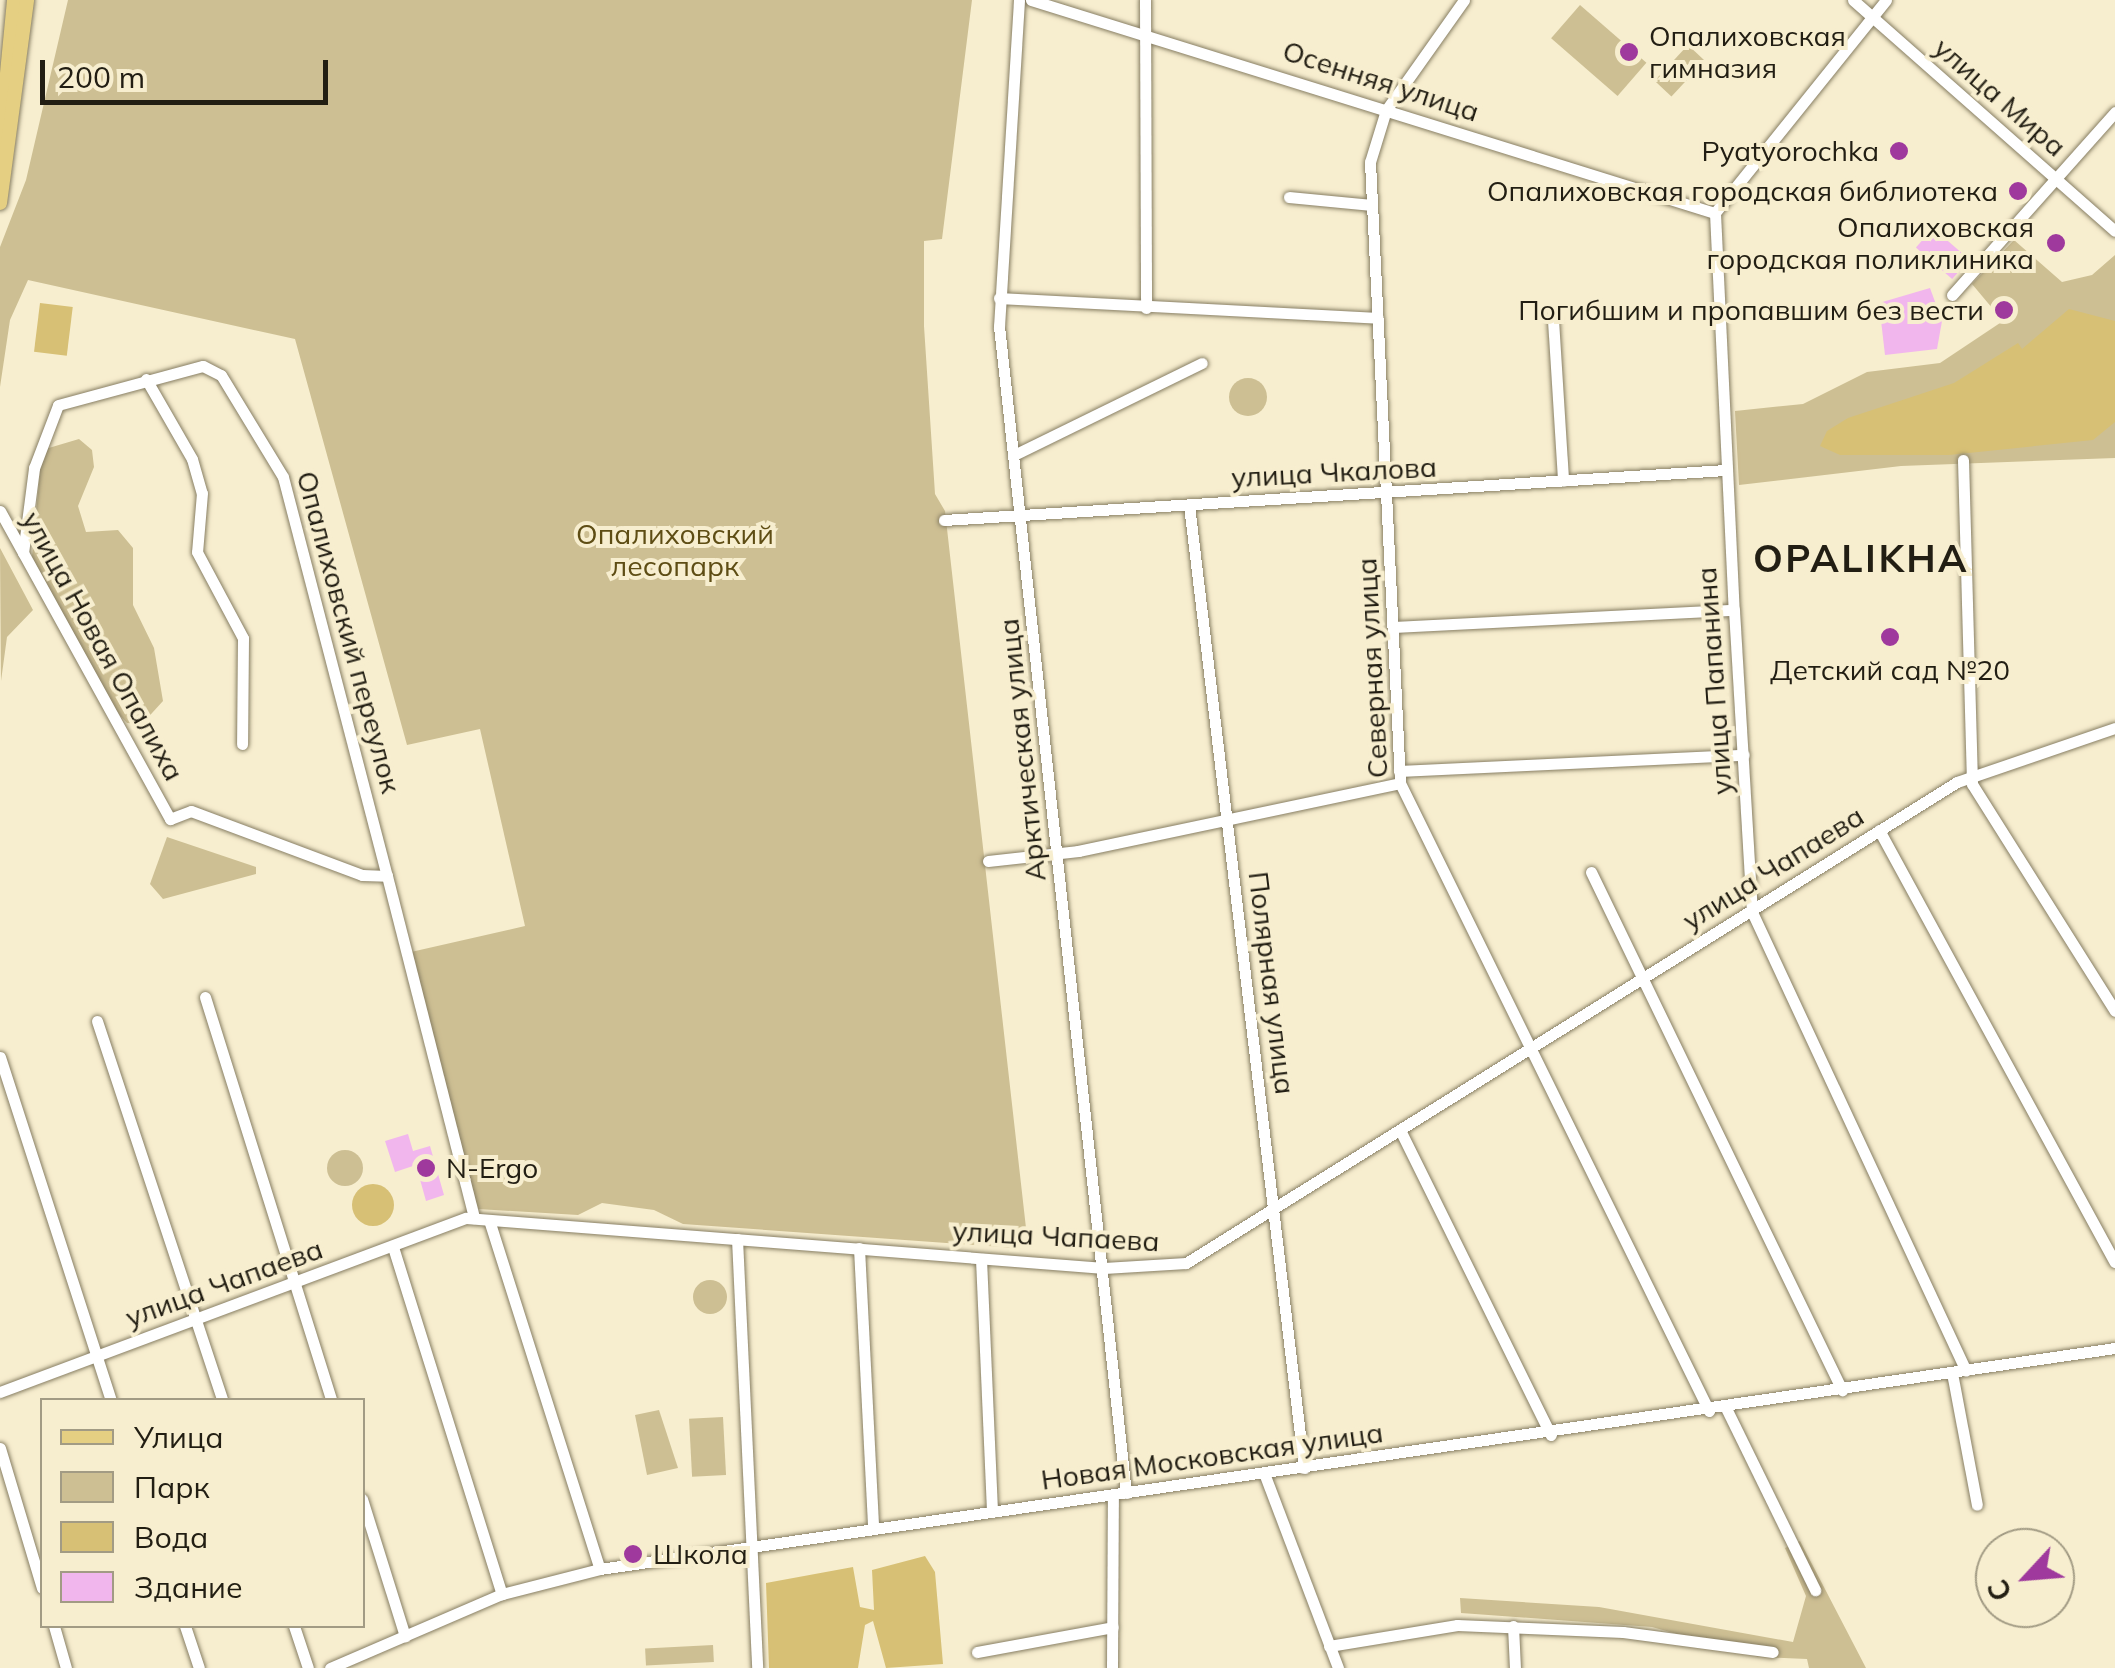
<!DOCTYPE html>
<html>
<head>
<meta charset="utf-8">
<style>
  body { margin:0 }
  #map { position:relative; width:2115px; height:1668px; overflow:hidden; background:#f7eecf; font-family:Mulish,sans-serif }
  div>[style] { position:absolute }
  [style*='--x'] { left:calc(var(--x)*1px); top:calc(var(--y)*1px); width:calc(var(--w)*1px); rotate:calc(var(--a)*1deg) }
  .green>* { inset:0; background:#cdbf93; transform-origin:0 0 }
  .round { border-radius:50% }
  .water>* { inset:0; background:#d7c075; transform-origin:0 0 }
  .building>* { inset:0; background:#f1b6ed; transform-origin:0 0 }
  .roads { filter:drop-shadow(0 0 2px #877e63) drop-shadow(0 0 2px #877e63) }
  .minor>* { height:11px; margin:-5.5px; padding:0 5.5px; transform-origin:5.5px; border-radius:5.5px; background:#fff }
  .major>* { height:14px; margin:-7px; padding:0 7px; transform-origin:7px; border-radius:7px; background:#e5cf82 }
  .dots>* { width:28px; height:28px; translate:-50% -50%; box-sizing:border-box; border:5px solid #f7eecf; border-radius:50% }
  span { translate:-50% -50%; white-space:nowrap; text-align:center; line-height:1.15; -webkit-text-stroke:8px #f7eecf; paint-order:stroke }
  .poi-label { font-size:28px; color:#221e13 }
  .left { translate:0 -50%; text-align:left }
  .right { translate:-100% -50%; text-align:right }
  .street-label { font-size:28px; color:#221e13 }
  .park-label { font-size:28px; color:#5e4d14 }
  .district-label { font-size:38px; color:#221e13; font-weight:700; letter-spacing:2.5px }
  .legend { position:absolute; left:40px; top:1398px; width:325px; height:230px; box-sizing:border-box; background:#f7eecf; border:2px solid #a29b84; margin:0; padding:12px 18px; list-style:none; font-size:30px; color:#221e13 }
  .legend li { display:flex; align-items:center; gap:20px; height:50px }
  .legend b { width:50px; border:2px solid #a29b84 }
  .north { position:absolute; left:1975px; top:1528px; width:100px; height:100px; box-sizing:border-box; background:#f7eecf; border:2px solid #a29b84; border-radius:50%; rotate:244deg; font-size:28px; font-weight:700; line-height:40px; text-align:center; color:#221e13 }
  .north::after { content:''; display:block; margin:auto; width:35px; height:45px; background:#9f399d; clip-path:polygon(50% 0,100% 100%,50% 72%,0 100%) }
  .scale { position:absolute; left:40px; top:60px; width:288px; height:45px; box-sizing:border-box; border:5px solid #221e13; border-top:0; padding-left:12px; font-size:30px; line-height:35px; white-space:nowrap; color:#221e13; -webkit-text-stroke:8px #f7eecf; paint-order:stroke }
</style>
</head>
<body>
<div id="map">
  <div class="green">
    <i style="clip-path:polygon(68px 0,972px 0,942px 239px,924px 241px,924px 326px,935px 494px,945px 511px,1026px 1228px,1016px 1248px,683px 1224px,654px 1210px,602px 1203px,578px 1215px,478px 1209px,411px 952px,525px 926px,480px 729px,407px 745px,295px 339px,28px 280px,10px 320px,0 387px,0 247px,26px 180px)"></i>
    <i style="left:1580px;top:5px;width:88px;height:44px;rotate:41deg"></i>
    <i style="left:1688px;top:45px;width:23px;height:49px;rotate:43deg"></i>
    <i style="clip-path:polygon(2014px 240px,2062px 282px,2092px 275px,2115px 255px,2115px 458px,1901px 466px,1739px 485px,1735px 411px,1803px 404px,1867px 372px,1940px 363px,2003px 321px,1972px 284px)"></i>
    <i class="round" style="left:1229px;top:378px;width:38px;height:38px"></i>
    <i style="clip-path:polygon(79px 439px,92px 450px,94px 467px,78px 506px,86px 532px,118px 530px,133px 548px,133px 605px,154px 648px,163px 701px,142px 724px,127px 723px,112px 707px,32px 557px,42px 450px)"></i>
    <i style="clip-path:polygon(0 548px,33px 610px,7px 637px,1px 681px)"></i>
    <i style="clip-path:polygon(167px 837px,256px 867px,256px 874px,163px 899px,150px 884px)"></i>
    <i class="round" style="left:327px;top:1150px;width:36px;height:36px"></i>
    <i class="round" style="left:693px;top:1280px;width:34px;height:34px"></i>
    <i style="clip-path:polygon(659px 1410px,678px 1468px,647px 1475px,635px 1415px)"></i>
    <i style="left:723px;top:1417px;width:58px;height:34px;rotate:87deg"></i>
    <i style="clip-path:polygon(1800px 1541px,1866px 1668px,1809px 1668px,1807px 1659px,1759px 1657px,1652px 1627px,1461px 1613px,1460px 1598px,1599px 1607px,1793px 1642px,1806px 1596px,1785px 1548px)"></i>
    <i style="left:713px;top:1645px;width:17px;height:68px;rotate:87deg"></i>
  </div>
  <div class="water">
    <i style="left:40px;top:303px;width:33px;height:49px;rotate:7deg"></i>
    <i style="clip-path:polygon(2069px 309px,2115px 321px,2115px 422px,2093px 440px,1949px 455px,1840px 455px,1820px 446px,1827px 431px,1848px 418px,1954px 383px,2018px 343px,2022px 349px)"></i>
    <i class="round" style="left:352px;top:1184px;width:42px;height:42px"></i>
    <i style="clip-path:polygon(925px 1556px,935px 1572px,943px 1664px,886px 1668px,873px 1621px,865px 1625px,858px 1668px,769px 1668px,766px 1583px,853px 1567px,860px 1607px,874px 1610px,872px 1570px)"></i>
  </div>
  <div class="building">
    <i style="left:1933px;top:228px;width:48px;height:26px;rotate:41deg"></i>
    <i style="clip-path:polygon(1930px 288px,1942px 321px,1937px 349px,1885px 355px,1879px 303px)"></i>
    <i style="clip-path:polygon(408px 1134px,413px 1151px,430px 1146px,444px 1195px,426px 1201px,416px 1165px,395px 1172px,385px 1141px)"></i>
  </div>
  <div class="roads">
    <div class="minor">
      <i style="--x:1019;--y:0;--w:327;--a:93.5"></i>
      <i style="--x:999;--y:326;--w:1174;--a:83.79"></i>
      <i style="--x:1031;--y:0;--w:716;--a:17.3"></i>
      <i style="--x:1145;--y:0;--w:308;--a:89.8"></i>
      <i style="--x:1464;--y:0;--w:135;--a:125.3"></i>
      <i style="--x:1386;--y:110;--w:54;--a:107.1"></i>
      <i style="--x:1370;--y:162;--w:622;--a:87.23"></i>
      <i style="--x:1400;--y:783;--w:700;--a:63.8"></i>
      <i style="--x:1853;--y:0;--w:349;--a:41.4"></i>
      <i style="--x:1886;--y:0;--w:273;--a:128.8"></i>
      <i style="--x:1715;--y:213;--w:397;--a:87.3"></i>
      <i style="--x:1734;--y:610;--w:303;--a:86.6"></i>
      <i style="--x:1752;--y:912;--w:506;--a:65"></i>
      <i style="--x:1289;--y:197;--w:83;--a:5.5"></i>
      <i style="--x:1952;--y:295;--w:245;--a:-48.3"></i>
      <i style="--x:999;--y:298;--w:379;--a:3"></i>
      <i style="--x:1553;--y:320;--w:161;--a:86.4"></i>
      <i style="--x:146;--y:379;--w:92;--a:60.1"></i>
      <i style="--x:192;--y:459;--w:35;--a:74"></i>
      <i style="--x:202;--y:493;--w:59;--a:94.8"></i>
      <i style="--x:197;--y:552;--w:98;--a:61.9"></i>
      <i style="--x:243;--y:638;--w:106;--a:90.5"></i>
      <i style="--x:1014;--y:455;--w:209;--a:-26.1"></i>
      <i style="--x:1963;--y:460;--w:324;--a:88.4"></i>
      <i style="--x:1972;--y:784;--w:268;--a:57.8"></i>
      <i style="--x:1189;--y:505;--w:970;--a:83.19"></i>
      <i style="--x:0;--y:511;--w:352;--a:61.1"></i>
      <i style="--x:170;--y:819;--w:22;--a:-21"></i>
      <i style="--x:191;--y:811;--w:183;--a:20.5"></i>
      <i style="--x:362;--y:875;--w:25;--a:2"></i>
      <i style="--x:387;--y:876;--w:353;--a:75.7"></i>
      <i style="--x:944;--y:520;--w:784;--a:-3.66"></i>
      <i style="--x:23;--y:553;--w:86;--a:-82.6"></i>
      <i style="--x:34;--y:468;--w:67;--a:-69.1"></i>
      <i style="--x:58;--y:405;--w:150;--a:-15.1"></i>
      <i style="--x:203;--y:366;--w:20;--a:27"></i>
      <i style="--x:221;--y:375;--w:119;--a:58.7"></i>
      <i style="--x:283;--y:477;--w:412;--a:75.4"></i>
      <i style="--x:1394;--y:627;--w:340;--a:-2.9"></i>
      <i style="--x:1399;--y:771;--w:345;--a:-2.7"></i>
      <i style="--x:1879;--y:830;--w:492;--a:61.4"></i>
      <i style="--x:988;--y:861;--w:91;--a:-6.3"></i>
      <i style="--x:1078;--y:851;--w:329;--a:-11.9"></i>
      <i style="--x:1591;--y:872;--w:576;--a:64.15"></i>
      <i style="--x:205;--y:997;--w:422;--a:72.6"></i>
      <i style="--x:97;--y:1021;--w:399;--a:71.7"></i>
      <i style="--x:0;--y:1057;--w:361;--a:72.1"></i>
      <i style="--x:1401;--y:1132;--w:338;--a:63.7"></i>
      <i style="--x:489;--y:1220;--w:366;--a:72.4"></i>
      <i style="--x:737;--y:1239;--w:429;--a:87.3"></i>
      <i style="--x:393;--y:1247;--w:364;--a:72.6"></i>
      <i style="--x:859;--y:1248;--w:280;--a:87.1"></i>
      <i style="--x:981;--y:1259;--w:253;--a:87.5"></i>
      <i style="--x:1952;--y:1373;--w:134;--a:79.3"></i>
      <i style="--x:0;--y:1392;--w:497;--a:-20.5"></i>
      <i style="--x:466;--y:1218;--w:640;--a:4.48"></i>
      <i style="--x:1104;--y:1268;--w:82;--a:-3.5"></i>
      <i style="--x:1186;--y:1263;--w:909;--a:-31.96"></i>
      <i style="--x:1957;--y:782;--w:167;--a:-18.9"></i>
      <i style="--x:1726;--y:1408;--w:203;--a:63.9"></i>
      <i style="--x:0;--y:1448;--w:146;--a:73.3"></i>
      <i style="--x:1264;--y:1473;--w:209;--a:69.2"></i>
      <i style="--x:362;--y:1499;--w:144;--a:72.6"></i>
      <i style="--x:54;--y:1626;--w:44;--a:74.1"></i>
      <i style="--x:185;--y:1626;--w:44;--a:71.6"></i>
      <i style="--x:294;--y:1626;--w:44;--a:71.6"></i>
      <i style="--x:1513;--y:1626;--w:42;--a:87.3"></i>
      <i style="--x:1329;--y:1646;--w:130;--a:-9.3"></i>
      <i style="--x:1457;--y:1625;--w:166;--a:2.4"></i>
      <i style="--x:1623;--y:1632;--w:151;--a:7.6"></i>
      <i style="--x:977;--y:1652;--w:138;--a:-10.4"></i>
      <i style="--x:330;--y:1668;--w:187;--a:-23.3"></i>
      <i style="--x:502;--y:1594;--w:101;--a:-14.3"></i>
      <i style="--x:600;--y:1569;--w:1531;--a:-8.3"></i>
      <i style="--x:1112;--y:1668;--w:173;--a:-89.7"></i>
    </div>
    <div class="major">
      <i style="--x:0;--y:146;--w:147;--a:-84.5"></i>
      <i style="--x:0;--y:203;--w:205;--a:-82.4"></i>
    </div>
  </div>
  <div class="dots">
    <i style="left:1629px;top:52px;background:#9f399d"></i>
    <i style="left:1899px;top:151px;background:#9f399d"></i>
    <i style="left:2018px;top:191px;background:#9f399d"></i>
    <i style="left:2056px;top:243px;background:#9f399d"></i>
    <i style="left:2004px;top:310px;background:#9f399d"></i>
    <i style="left:1890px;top:637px;background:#9f399d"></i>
    <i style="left:426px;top:1168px;background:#9f399d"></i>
    <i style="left:633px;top:1554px;background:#9f399d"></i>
  </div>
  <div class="poi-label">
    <span class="left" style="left:1649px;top:52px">Опалиховская<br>гимназия</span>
    <span class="right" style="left:1879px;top:151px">Pyatyorochka</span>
    <span class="right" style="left:1998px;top:191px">Опалиховская городская библиотека</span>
    <span class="right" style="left:2034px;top:243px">Опалиховская<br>городская поликлиника</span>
    <span class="right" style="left:1984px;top:310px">Погибшим и пропавшим без вести</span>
    <span style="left:1890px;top:670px">Детский сад №20</span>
    <span class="left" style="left:446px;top:1168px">N-Ergo</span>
    <span class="left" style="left:653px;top:1554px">Школа</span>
  </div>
  <div class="street-label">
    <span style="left:1381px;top:81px;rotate:18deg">Осенняя улица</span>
    <span style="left:2000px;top:97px;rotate:41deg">улица Мира</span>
    <span style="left:1334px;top:472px;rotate:-3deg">улица Чкалова</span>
    <span style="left:349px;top:632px;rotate:75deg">Опалиховский переулок</span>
    <span style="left:103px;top:646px;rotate:61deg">улица Новая Опалиха</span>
    <span style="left:1372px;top:668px;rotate:-93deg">Северная улица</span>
    <span style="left:1714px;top:681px;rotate:-94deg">улица Папанина</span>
    <span style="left:1022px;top:750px;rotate:-96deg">Арктическая улица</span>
    <span style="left:1773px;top:868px;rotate:-32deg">улица Чапаева</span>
    <span style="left:1272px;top:983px;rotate:83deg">Полярная улица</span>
    <span style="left:1056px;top:1236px;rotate:3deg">улица Чапаева</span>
    <span style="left:224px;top:1283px;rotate:-20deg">улица Чапаева</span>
    <span style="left:1212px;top:1456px;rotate:-8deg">Новая Московская улица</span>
  </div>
  <div class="park-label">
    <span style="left:675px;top:550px">Опалиховский<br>лесопарк</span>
  </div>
  <div class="district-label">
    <span style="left:1861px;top:559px">OPALIKHA</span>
  </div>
  <ul class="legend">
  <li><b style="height:12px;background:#e5cf82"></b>Улица</li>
  <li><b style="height:28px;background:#cdbf93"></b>Парк</li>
  <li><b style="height:28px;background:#d7c075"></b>Вода</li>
  <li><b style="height:28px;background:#f1b6ed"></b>Здание</li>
  </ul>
  <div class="north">С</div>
  <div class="scale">200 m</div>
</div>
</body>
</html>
